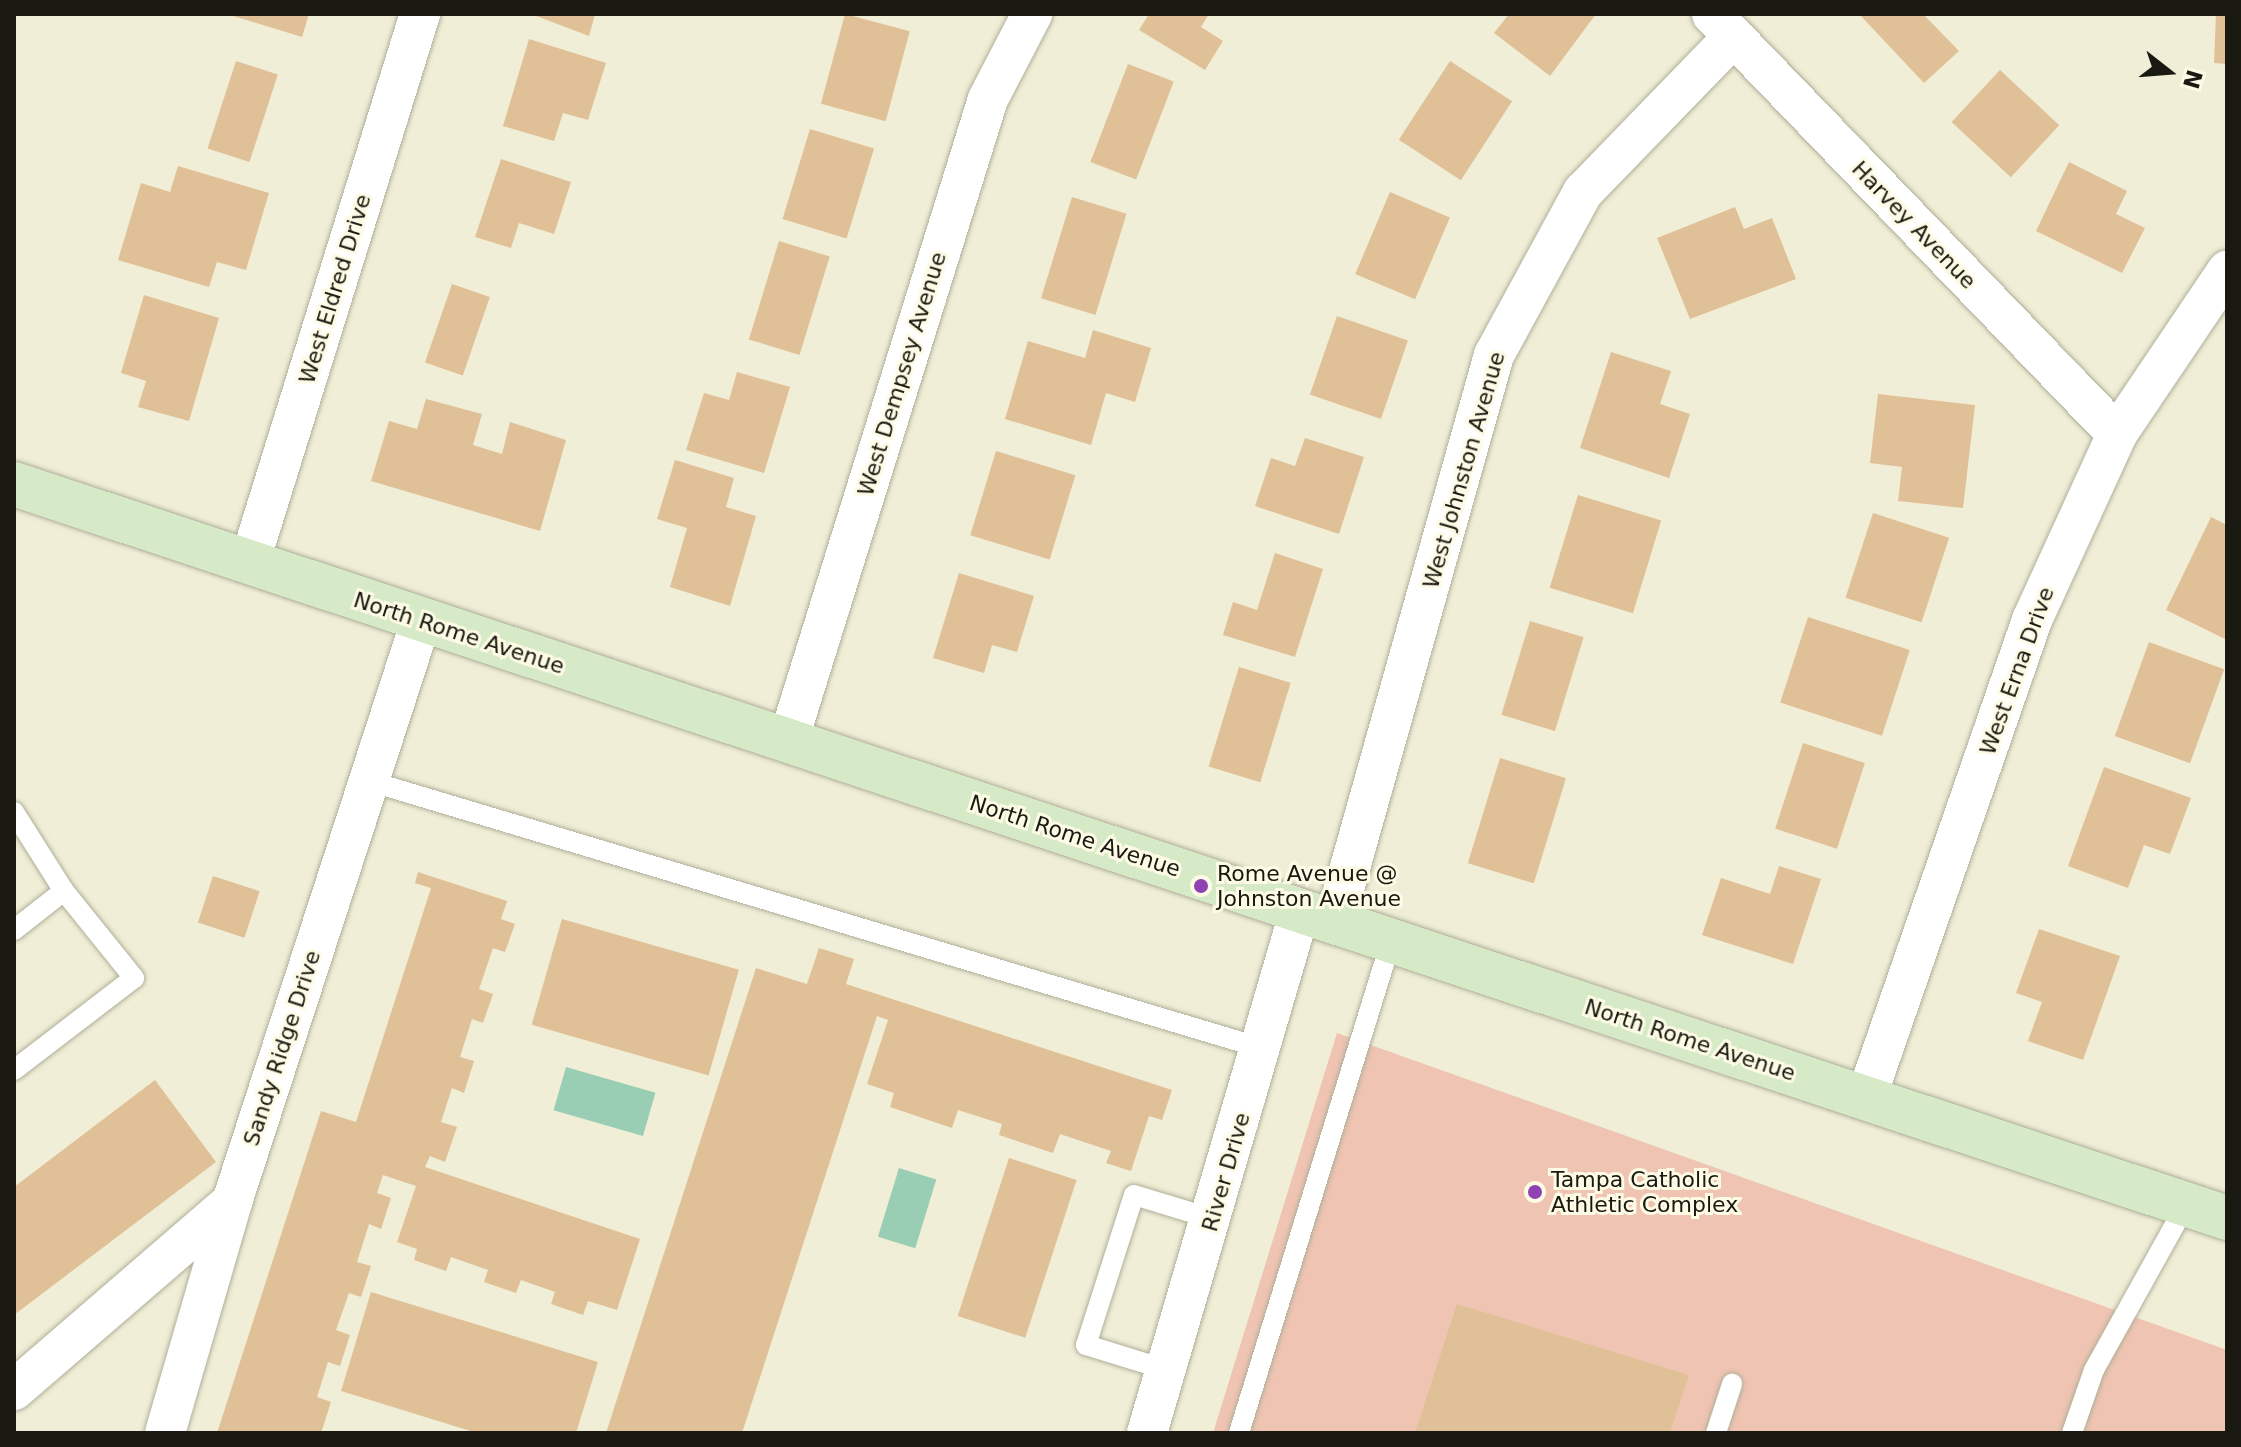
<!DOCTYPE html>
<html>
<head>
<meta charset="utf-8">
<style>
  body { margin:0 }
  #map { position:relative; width:2241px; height:1447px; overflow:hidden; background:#f0eed7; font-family:"DejaVu Sans",sans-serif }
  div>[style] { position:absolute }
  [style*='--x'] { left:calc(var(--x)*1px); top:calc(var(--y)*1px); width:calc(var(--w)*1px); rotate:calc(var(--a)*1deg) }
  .green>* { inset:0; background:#efc4b2 }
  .water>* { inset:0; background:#99ceb4; transform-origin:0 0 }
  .building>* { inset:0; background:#e0c097; transform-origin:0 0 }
  .roads { filter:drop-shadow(0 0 2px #b0af99) drop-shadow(0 0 2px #b0af99) }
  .lane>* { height:20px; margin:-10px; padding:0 10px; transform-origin:10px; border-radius:10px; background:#fff }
  .street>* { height:40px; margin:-20px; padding:0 20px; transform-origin:20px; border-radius:20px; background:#fff }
  .secondary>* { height:44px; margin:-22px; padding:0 22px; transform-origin:22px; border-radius:22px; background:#d7eac8 }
  .dots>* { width:22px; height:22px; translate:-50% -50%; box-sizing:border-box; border:4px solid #fdfbe5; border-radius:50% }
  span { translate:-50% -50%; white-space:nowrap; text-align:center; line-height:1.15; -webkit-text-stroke:6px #fdfbe5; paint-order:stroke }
  .street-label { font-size:22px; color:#1a1911 }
  .poi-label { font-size:22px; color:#1a1911 }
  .left { translate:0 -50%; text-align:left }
  .frame { position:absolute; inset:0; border:16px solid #1a1911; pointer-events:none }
  .north { position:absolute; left:2129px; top:32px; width:80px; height:80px; -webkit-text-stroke:6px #fdfbe5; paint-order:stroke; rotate:107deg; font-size:22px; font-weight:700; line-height:32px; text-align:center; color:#1a1911 }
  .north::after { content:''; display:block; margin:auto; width:28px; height:36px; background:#1a1911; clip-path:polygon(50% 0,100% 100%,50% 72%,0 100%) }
</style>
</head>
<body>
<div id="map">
  <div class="green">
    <i style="clip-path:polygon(1337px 1033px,2227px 1350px,2227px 1433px,1213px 1433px)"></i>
  </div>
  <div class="water">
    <i style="left:566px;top:1067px;width:93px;height:45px;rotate:16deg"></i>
    <i style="left:899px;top:1168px;width:39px;height:72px;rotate:17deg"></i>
  </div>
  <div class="building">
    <i style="clip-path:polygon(227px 14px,309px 14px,302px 37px)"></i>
    <i style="clip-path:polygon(531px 14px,595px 14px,589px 36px)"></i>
    <i style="left:845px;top:14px;width:67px;height:93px;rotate:15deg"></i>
    <i style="clip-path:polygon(1149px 14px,1209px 14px,1201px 27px,1223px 41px,1205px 70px,1139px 30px)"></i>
    <i style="clip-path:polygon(1509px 14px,1596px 14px,1550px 76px,1494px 33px)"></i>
    <i style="clip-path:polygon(1859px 14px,1923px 14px,1959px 51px,1924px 83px)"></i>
    <i style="clip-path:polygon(2216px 14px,2227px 14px,2227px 64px,2214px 63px)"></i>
    <i style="clip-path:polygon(529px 39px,606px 63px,588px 120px,563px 113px,554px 141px,503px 126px)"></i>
    <i style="left:236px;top:61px;width:44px;height:92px;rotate:18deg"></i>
    <i style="left:1450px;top:61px;width:74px;height:94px;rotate:33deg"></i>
    <i style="left:1128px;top:64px;width:49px;height:105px;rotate:21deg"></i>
    <i style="left:2000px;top:70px;width:81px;height:71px;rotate:43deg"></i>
    <i style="left:810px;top:129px;width:67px;height:94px;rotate:17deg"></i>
    <i style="clip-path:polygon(501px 159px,571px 182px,554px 234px,519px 223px,511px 248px,475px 237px)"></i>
    <i style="clip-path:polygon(2069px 162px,2127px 191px,2116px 214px,2145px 228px,2122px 273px,2036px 231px)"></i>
    <i style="clip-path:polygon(178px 166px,269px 193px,246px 270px,217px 262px,209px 287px,118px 260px,141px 183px,170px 192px)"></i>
    <i style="left:1390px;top:192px;width:65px;height:89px;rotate:23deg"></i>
    <i style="left:1072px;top:197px;width:57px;height:106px;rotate:17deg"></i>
    <i style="clip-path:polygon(1735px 207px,1744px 229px,1772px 218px,1796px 279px,1690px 319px,1657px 238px)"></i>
    <i style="left:779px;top:241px;width:53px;height:103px;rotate:17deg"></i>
    <i style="left:452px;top:284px;width:40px;height:83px;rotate:19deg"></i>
    <i style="clip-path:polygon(144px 295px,219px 318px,189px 421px,138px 407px,146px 381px,121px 373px)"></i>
    <i style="left:1337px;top:316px;width:75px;height:83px;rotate:19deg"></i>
    <i style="clip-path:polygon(1093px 330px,1151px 348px,1135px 402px,1106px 393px,1091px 445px,1005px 419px,1028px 341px,1085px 358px)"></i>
    <i style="clip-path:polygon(1611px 352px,1671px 371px,1660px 404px,1690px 414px,1669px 478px,1580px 448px)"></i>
    <i style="clip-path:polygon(737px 372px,790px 387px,764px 473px,686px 450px,704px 393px,729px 400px)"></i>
    <i style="clip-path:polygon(1878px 394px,1975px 405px,1963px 508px,1898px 501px,1902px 467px,1870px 463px)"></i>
    <i style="clip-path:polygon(426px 399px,482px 414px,473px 445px,502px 454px,510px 422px,566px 440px,540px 531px,371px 481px,389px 421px,417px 429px)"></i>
    <i style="clip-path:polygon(1305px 438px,1364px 457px,1339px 534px,1255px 506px,1271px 458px,1295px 466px)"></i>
    <i style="left:996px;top:451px;width:83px;height:88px;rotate:17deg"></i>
    <i style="clip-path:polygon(675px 460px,734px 478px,726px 507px,756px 516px,730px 606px,670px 587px,687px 528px,657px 519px)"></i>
    <i style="left:1578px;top:495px;width:87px;height:97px;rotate:17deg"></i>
    <i style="left:1873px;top:513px;width:80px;height:89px;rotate:18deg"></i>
    <i style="clip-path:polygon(2211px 517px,2227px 525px,2227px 640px,2166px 610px)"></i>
    <i style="clip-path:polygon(1275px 553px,1323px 569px,1295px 657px,1223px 635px,1233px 602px,1257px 610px)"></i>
    <i style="clip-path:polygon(959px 573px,1034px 596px,1017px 652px,992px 645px,984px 673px,933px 658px)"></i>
    <i style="left:1808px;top:617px;width:107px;height:90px;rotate:18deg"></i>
    <i style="left:1530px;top:621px;width:56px;height:98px;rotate:17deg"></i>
    <i style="left:2149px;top:642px;width:80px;height:100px;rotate:20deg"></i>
    <i style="left:1239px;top:667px;width:54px;height:104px;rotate:17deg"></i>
    <i style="left:1803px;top:743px;width:65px;height:90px;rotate:18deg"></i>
    <i style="left:1500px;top:758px;width:69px;height:110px;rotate:17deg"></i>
    <i style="clip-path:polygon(2104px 767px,2191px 798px,2170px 854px,2144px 845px,2128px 888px,2068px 866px)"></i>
    <i style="clip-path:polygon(1779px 866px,1821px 879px,1793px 964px,1702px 935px,1721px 878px,1770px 894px)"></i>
    <i style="clip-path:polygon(418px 872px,507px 901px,501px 919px,515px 924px,505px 952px,493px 948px,479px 989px,493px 994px,483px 1023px,472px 1019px,460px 1057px,474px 1061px,464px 1093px,452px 1088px,441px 1122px,457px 1127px,445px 1162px,430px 1156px,425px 1167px,640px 1239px,617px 1310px,588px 1301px,583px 1315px,551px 1304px,555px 1292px,521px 1280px,516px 1293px,484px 1282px,488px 1270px,451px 1257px,446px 1271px,414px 1260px,417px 1249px,397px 1242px,416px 1186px,383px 1175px,377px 1193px,391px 1198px,381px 1229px,369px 1224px,357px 1262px,371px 1266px,361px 1297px,349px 1293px,336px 1330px,350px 1335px,340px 1366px,328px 1362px,317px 1397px,331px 1402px,321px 1433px,217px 1433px,321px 1111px,356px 1122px,431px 888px,415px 883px)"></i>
    <i style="left:213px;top:876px;width:49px;height:49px;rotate:18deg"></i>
    <i style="left:562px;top:919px;width:184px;height:110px;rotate:16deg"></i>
    <i style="clip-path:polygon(2039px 929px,2120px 956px,2083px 1060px,2028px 1041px,2042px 1002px,2016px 993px)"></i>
    <i style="clip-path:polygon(819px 948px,854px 959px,846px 984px,1172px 1090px,1162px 1120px,1149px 1116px,1131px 1171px,1106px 1163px,1111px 1151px,1060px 1134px,1053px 1153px,999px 1135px,1002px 1124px,958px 1110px,952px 1128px,890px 1107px,894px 1093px,867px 1084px,888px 1020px,877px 1016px,742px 1433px,606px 1433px,756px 968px,807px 984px)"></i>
    <i style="clip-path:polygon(155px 1080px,216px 1162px,14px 1315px,14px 1187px)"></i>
    <i style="left:1009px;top:1158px;width:71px;height:166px;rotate:18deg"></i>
    <i style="clip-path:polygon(371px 1292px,598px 1362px,576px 1433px,477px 1433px,341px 1391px)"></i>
    <i style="clip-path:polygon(1457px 1304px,1689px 1375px,1670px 1433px,1415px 1433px)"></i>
  </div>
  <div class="roads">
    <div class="lane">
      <i style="--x:369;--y:781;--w:928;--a:16.66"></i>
      <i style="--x:14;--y:812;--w:93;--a:57.7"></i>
      <i style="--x:14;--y:930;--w:63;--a:-38"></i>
      <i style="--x:64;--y:891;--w:112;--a:51.2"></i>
      <i style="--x:134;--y:978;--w:151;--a:142.5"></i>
      <i style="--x:1167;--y:1370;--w:85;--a:-162.8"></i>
      <i style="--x:1086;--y:1345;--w:157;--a:-72.3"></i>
      <i style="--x:1134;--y:1195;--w:83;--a:16.9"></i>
      <i style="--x:1239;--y:1433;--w:515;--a:-72.83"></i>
      <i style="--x:1716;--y:1433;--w:52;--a:-71.9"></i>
      <i style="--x:2072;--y:1433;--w:67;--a:-70.8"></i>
      <i style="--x:2094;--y:1370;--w:189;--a:-60.9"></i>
    </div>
    <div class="street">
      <i style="--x:1712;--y:14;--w:583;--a:46.04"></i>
      <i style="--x:249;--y:564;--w:576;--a:-72.73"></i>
      <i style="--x:788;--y:741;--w:672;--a:-72.7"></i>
      <i style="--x:988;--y:99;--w:96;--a:-62.6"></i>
      <i style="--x:1335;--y:921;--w:588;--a:-74.31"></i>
      <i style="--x:1494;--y:355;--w:186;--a:-61.4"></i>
      <i style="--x:1583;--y:192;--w:214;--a:-45.9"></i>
      <i style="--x:1866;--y:1098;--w:506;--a:-70.85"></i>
      <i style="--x:2032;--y:620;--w:205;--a:-65.4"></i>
      <i style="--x:2117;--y:434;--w:197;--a:-56"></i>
      <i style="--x:14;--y:1390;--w:288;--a:-40.8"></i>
      <i style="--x:232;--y:1202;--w:611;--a:-71.98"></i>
      <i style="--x:165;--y:1433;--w:241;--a:-73.8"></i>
      <i style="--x:1147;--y:1433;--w:545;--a:-73.69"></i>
    </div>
    <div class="secondary">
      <i style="--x:14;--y:484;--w:2332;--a:18.35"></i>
    </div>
  </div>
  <div class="dots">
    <i style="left:1201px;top:886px;background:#9042b2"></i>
    <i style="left:1535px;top:1192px;background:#9042b2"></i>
  </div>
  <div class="street-label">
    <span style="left:1914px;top:225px;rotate:46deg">Harvey Avenue</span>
    <span style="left:335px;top:289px;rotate:-73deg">West Eldred Drive</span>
    <span style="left:902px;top:374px;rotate:-73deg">West Dempsey Avenue</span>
    <span style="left:1464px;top:470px;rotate:-74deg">West Johnston Avenue</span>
    <span style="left:459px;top:633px;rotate:18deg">North Rome Avenue</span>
    <span style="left:2017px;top:671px;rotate:-70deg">West Erna Drive</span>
    <span style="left:1075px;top:836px;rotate:18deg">North Rome Avenue</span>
    <span style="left:1690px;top:1040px;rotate:18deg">North Rome Avenue</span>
    <span style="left:282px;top:1048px;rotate:-72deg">Sandy Ridge Drive</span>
    <span style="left:1226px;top:1172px;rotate:-74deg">River Drive</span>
  </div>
  <div class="poi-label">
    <span class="left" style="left:1217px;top:886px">Rome Avenue @<br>Johnston Avenue</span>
    <span class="left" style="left:1551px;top:1192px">Tampa Catholic<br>Athletic Complex</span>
  </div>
  <div class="frame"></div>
  <div class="north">N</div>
</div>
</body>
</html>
